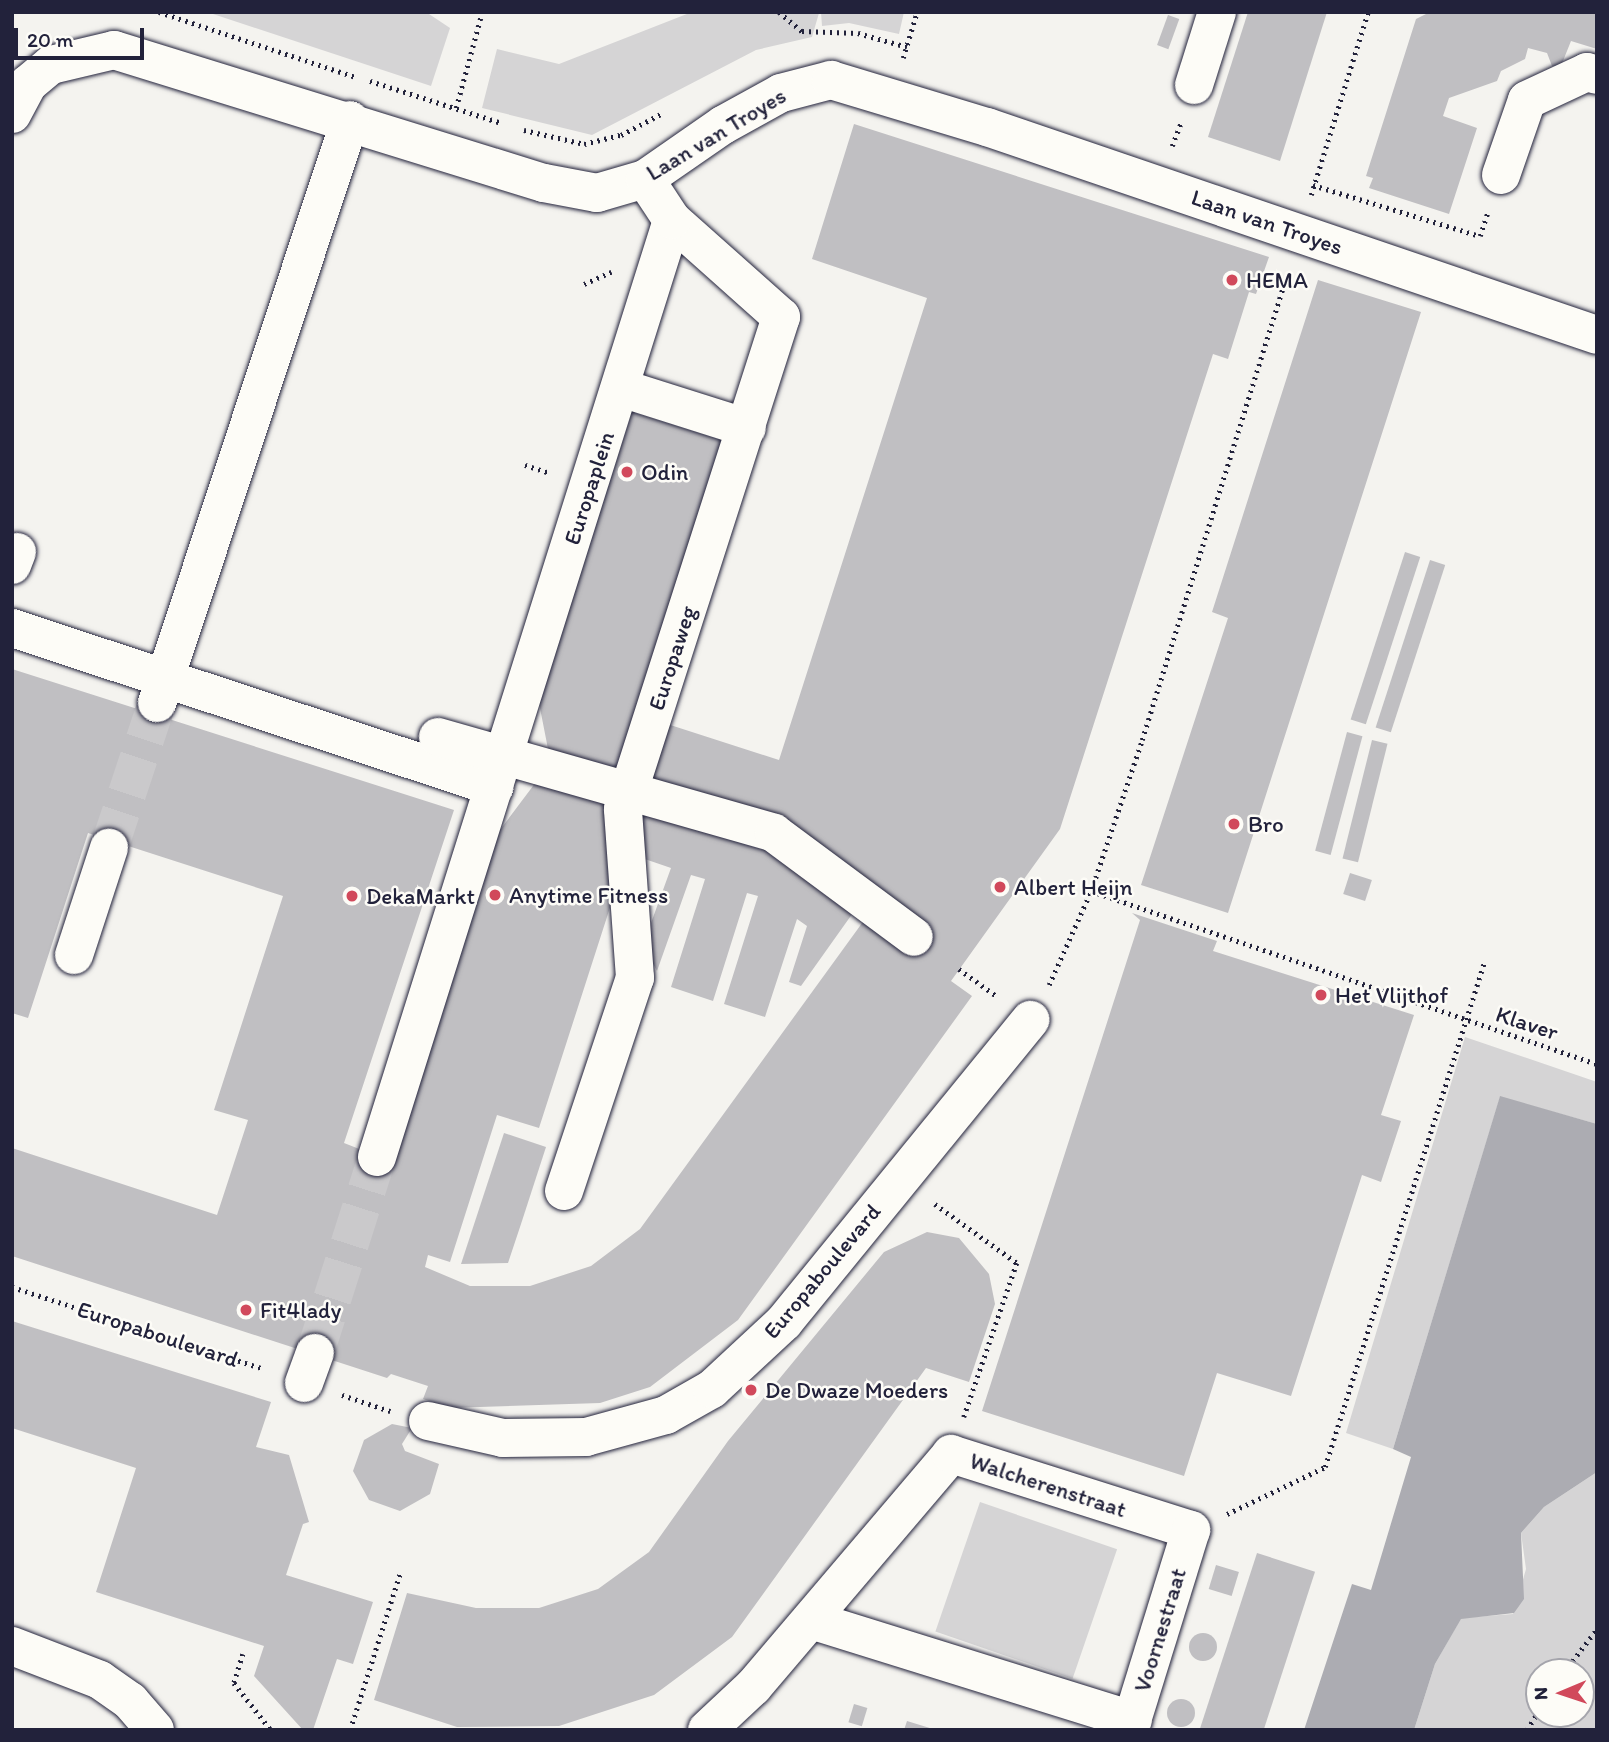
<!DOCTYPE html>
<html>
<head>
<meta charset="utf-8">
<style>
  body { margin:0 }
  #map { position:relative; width:1609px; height:1742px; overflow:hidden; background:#f4f3ef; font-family:Itim,sans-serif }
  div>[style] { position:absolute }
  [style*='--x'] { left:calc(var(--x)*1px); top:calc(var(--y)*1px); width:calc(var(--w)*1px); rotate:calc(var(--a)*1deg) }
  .green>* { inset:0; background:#d5d4d5; transform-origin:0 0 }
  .water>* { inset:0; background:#acacb2 }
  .building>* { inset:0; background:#c0bfc2; transform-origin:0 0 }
  .round { border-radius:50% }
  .minor-tunnel>* { height:38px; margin-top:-19px; transform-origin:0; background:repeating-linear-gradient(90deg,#cac9cb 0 38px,transparent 0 57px) }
  .path>* { height:4.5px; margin-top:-2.25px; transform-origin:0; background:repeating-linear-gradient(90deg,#22223b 0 2px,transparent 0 7px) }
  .roads { filter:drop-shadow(0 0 2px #22223b) drop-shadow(0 0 2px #22223b) }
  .minor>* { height:38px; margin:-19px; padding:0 19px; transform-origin:19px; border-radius:19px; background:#fdfcf7 }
  .dots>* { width:19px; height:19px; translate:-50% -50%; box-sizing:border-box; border:4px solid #fdfcf7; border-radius:50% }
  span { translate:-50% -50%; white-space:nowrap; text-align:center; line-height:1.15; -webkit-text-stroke:5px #fdfcf7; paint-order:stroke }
  .street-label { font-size:23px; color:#22223b }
  .poi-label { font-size:23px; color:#22223b }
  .left { translate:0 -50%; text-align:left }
  .frame { position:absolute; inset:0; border:14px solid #22223b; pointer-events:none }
  .north { position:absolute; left:1525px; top:1658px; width:70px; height:70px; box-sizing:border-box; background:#fdfcf7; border:2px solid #a5a5ac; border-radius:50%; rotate:268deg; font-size:19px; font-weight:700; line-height:28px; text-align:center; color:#22223b }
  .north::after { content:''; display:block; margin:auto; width:24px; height:32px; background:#d1495b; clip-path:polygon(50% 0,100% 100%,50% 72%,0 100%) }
  .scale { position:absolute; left:14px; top:28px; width:130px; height:32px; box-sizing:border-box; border:4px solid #22223b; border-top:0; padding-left:9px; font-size:21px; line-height:24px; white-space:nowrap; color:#22223b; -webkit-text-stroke:5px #fdfcf7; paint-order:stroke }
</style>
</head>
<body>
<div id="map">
  <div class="green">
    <i style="clip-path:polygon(207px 12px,426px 12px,450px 28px,431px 86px)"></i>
    <i style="clip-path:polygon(692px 12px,819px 13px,812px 37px,756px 50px,592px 135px,482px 108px,497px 49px,559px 64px)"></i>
    <i style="clip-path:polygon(821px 12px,904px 12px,899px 34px,849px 23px,822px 26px)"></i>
    <i style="clip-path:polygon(1465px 1037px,1597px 1082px,1597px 1124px,1500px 1097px,1393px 1449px,1346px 1433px)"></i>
    <i style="clip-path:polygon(evenodd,1597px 1472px,1597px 1730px,1414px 1730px,1435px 1664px,1461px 1618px,1513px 1614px,1526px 1569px,1521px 1533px,1544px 1507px,1597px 1472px,1539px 1672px,1581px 1672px,1581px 1714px,1539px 1714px,1539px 1672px)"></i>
    <i style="left:980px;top:1502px;width:145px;height:137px;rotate:19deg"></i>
  </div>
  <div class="water">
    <i style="clip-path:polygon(1500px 1096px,1597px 1124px,1597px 1472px,1544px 1507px,1521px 1533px,1524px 1599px,1514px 1613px,1461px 1619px,1435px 1664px,1414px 1730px,1304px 1730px,1352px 1584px,1371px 1590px,1411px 1457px,1393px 1449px)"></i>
  </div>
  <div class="building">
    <i style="clip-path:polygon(1248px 12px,1327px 12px,1280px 161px,1208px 137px)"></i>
    <i style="clip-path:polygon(1430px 12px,1597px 12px,1597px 49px,1571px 41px,1561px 66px,1552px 66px,1547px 53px,1528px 48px,1525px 59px,1501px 71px,1497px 81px,1449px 98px,1443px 116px,1477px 128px,1449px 214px,1369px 188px,1373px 178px,1366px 176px,1416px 19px)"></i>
    <i style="left:1168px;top:15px;width:12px;height:32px;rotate:20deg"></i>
    <i style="clip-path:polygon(854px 124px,1269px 257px,1256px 294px,1249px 292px,1228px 359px,1213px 354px,1060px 829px,951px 981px,972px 996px,738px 1320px,650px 1387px,600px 1403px,449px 1408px,423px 1399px,428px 1386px,391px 1374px,387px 1378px,12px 1256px,12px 1148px,217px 1215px,248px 1120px,214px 1110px,283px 896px,88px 833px,28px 1018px,12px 1013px,12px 669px,454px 810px,344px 1143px,390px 1161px,497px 834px,539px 778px,606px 802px,616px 889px,539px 1128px,497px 1115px,450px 1262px,428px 1255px,425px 1267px,470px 1286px,530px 1286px,591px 1266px,640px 1229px,865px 919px,925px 924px,643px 778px,661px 722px,779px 760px,927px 298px,812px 259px)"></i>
    <i style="clip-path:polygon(1318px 280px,1421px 312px,1228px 913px,1141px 885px,1228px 618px,1212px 612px)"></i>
    <i style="clip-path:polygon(634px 406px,635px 413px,724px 441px,619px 771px,548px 749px,539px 703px)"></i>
    <i style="left:1405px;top:552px;width:16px;height:176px;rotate:18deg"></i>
    <i style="left:1430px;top:560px;width:16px;height:176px;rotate:18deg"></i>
    <i style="left:1347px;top:732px;width:16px;height:123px;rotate:15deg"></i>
    <i style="left:1372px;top:740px;width:16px;height:122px;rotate:14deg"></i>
    <i style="clip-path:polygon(633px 809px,774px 853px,855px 910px,801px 986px,789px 982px,807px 926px,797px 919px,765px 1017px,724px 1004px,758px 896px,747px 893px,713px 1001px,671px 987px,705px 879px,691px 875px,657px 971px,643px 945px,671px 868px,636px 856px)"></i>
    <i style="left:1350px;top:873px;width:23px;height:22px;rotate:18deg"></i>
    <i style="clip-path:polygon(1132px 913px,1217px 941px,1213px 951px,1414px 1015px,1381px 1115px,1401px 1121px,1381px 1182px,1362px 1175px,1291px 1396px,1217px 1373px,1184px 1476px,982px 1411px,1140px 920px)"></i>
    <i style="clip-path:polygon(504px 1133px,546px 1147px,521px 1224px,508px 1263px,461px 1264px)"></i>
    <i style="clip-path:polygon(927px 1232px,959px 1238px,989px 1274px,995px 1304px,969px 1382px,926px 1368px,732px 1637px,654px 1695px,559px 1726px,457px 1727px,374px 1700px,407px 1593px,476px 1608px,539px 1608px,598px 1589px,649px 1552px,728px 1441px,884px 1252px)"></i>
    <i style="clip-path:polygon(12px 1321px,271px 1402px,256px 1447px,289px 1455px,309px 1522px,303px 1524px,286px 1575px,373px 1602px,353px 1664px,337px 1659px,313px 1730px,303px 1730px,254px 1676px,264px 1646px,96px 1592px,136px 1468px,12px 1428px)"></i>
    <i style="clip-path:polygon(392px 1424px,412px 1428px,402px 1444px,405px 1451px,439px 1464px,430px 1494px,400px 1511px,369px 1500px,353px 1471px,364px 1440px)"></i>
    <i style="left:1257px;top:1553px;width:61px;height:186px;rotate:18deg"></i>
    <i style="left:1216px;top:1565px;width:24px;height:25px;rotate:17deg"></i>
    <i class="round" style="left:1189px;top:1633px;width:28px;height:28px"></i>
    <i class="round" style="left:1167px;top:1699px;width:28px;height:28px"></i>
    <i style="left:854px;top:1704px;width:14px;height:19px;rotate:17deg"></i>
    <i style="clip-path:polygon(907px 1721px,933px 1729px,933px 1730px,904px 1730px)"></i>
  </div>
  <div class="minor-tunnel">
    <i style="--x:109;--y:848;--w:153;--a:-71.7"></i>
    <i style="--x:315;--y:1353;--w:206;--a:-72.4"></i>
  </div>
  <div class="path">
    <i style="--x:159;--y:12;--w:206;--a:18.3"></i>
    <i style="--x:779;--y:12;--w:30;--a:40"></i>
    <i style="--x:802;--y:31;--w:56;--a:2"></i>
    <i style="--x:858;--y:33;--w:51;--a:15.9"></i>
    <i style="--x:903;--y:58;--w:48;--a:-73.1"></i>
    <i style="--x:370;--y:81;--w:139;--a:17.7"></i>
    <i style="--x:456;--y:108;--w:99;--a:-74.8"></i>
    <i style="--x:524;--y:130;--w:62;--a:13.1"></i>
    <i style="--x:584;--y:144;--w:38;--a:-14"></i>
    <i style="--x:621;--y:135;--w:45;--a:-27.7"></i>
    <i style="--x:1172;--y:146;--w:26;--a:-69"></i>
    <i style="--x:1313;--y:185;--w:175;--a:17"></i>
    <i style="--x:1480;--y:236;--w:25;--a:-72"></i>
    <i style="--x:1311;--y:195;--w:192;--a:-72.7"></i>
    <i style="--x:584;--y:284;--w:30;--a:-24"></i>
    <i style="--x:525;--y:465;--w:25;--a:18"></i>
    <i style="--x:1091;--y:891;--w:535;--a:18.88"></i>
    <i style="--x:959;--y:969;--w:48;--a:35.7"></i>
    <i style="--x:1049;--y:985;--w:103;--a:-65.9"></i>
    <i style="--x:1091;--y:891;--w:159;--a:-71.3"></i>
    <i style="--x:1142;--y:740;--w:488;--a:-72.7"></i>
    <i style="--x:935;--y:1204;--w:101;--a:35.7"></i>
    <i style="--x:1017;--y:1263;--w:163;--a:109"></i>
    <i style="--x:12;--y:1287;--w:265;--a:18"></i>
    <i style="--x:342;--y:1395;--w:51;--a:18.4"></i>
    <i style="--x:1227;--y:1514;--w:109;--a:-25.6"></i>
    <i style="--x:1325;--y:1467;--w:528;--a:-72.49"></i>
    <i style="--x:243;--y:1654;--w:30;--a:107"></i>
    <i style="--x:234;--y:1683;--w:60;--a:51.8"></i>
    <i style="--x:1564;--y:1672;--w:54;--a:-52.5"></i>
    <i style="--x:350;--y:1730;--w:165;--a:-72.3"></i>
    <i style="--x:1527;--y:1730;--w:23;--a:-59"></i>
  </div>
  <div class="roads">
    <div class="minor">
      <i style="--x:1194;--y:85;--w:77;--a:-72.5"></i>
      <i style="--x:12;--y:114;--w:34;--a:-62"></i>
      <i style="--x:28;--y:84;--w:30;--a:-40"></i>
      <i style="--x:51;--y:65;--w:65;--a:-13.4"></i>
      <i style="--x:114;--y:50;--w:450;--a:17.2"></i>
      <i style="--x:544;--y:183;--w:54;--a:10.7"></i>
      <i style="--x:597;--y:193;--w:50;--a:-16.3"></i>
      <i style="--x:645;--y:179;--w:95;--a:-34.7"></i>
      <i style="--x:723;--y:125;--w:66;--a:-28.9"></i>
      <i style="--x:781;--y:93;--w:52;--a:-14.6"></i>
      <i style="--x:831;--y:80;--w:163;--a:16.8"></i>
      <i style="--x:987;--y:127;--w:644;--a:18.83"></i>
      <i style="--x:1501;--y:175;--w:79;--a:-70.9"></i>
      <i style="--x:1527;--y:100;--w:66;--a:-25"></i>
      <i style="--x:1587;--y:72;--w:10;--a:17"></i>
      <i style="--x:621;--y:388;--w:132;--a:17.6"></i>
      <i style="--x:12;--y:565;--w:14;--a:-69"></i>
      <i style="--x:12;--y:628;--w:508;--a:18.26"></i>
      <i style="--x:157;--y:703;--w:614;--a:-71.68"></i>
      <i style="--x:438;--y:737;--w:349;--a:15.9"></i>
      <i style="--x:774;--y:833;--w:174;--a:36.6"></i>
      <i style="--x:74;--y:955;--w:113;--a:-71.9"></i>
      <i style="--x:377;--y:1157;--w:982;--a:-72.52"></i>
      <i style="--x:564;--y:1191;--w:225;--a:-71.6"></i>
      <i style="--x:635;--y:978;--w:169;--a:-94.1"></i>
      <i style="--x:623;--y:809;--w:517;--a:-72.2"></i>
      <i style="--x:781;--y:317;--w:146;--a:-138.3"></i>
      <i style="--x:672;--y:220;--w:49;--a:-123.4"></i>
      <i style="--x:304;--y:1383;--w:32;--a:-70"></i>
      <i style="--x:428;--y:1421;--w:77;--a:12.8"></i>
      <i style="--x:503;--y:1438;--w:83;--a:-0.7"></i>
      <i style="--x:586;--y:1437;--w:83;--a:-15.4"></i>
      <i style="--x:666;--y:1415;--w:53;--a:-29.5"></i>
      <i style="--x:712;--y:1389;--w:98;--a:-42.9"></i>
      <i style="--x:784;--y:1322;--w:390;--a:-50.8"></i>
      <i style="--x:811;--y:1620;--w:337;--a:17.3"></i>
      <i style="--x:12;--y:1646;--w:94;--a:21.1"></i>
      <i style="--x:100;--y:1680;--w:37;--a:35"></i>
      <i style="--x:130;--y:1701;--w:38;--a:49"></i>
      <i style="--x:707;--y:1730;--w:63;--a:-43.1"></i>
      <i style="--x:753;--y:1687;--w:306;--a:-49.6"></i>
      <i style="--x:951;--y:1454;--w:252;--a:17.6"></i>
      <i style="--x:1191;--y:1530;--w:209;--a:107.2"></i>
    </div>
  </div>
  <div class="dots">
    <i style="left:1232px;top:280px;background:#d1495b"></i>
    <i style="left:627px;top:472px;background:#d1495b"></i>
    <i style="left:1234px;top:824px;background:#d1495b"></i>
    <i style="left:1000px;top:887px;background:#d1495b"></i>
    <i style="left:495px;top:895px;background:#d1495b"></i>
    <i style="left:352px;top:896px;background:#d1495b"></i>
    <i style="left:1321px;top:995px;background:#d1495b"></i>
    <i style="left:246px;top:1310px;background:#d1495b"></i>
    <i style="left:751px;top:1390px;background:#d1495b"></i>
  </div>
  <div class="street-label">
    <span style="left:716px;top:134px;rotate:-31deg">Laan van Troyes</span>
    <span style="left:1267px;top:222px;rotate:19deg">Laan van Troyes</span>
    <span style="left:589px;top:488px;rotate:-72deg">Europaplein</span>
    <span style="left:672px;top:658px;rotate:-72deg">Europaweg</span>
    <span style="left:1527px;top:1023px;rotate:18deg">Klaver</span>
    <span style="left:822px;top:1271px;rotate:-50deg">Europaboulevard</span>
    <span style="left:158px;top:1334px;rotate:18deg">Europaboulevard</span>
    <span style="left:1048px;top:1485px;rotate:18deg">Walcherenstraat</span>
    <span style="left:1160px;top:1630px;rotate:-73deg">Voornestraat</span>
  </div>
  <div class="poi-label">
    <span class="left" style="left:1246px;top:280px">HEMA</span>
    <span class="left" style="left:641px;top:472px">Odin</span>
    <span class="left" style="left:1248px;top:824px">Bro</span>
    <span class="left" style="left:1014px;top:887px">Albert Heijn</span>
    <span class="left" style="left:509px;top:895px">Anytime Fitness</span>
    <span class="left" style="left:366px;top:896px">DekaMarkt</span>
    <span class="left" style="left:1335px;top:995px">Het Vlijthof</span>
    <span class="left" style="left:260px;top:1310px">Fit4lady</span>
    <span class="left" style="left:765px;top:1390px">De Dwaze Moeders</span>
  </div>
  <div class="frame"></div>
  <div class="north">N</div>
  <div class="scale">20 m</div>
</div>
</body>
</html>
